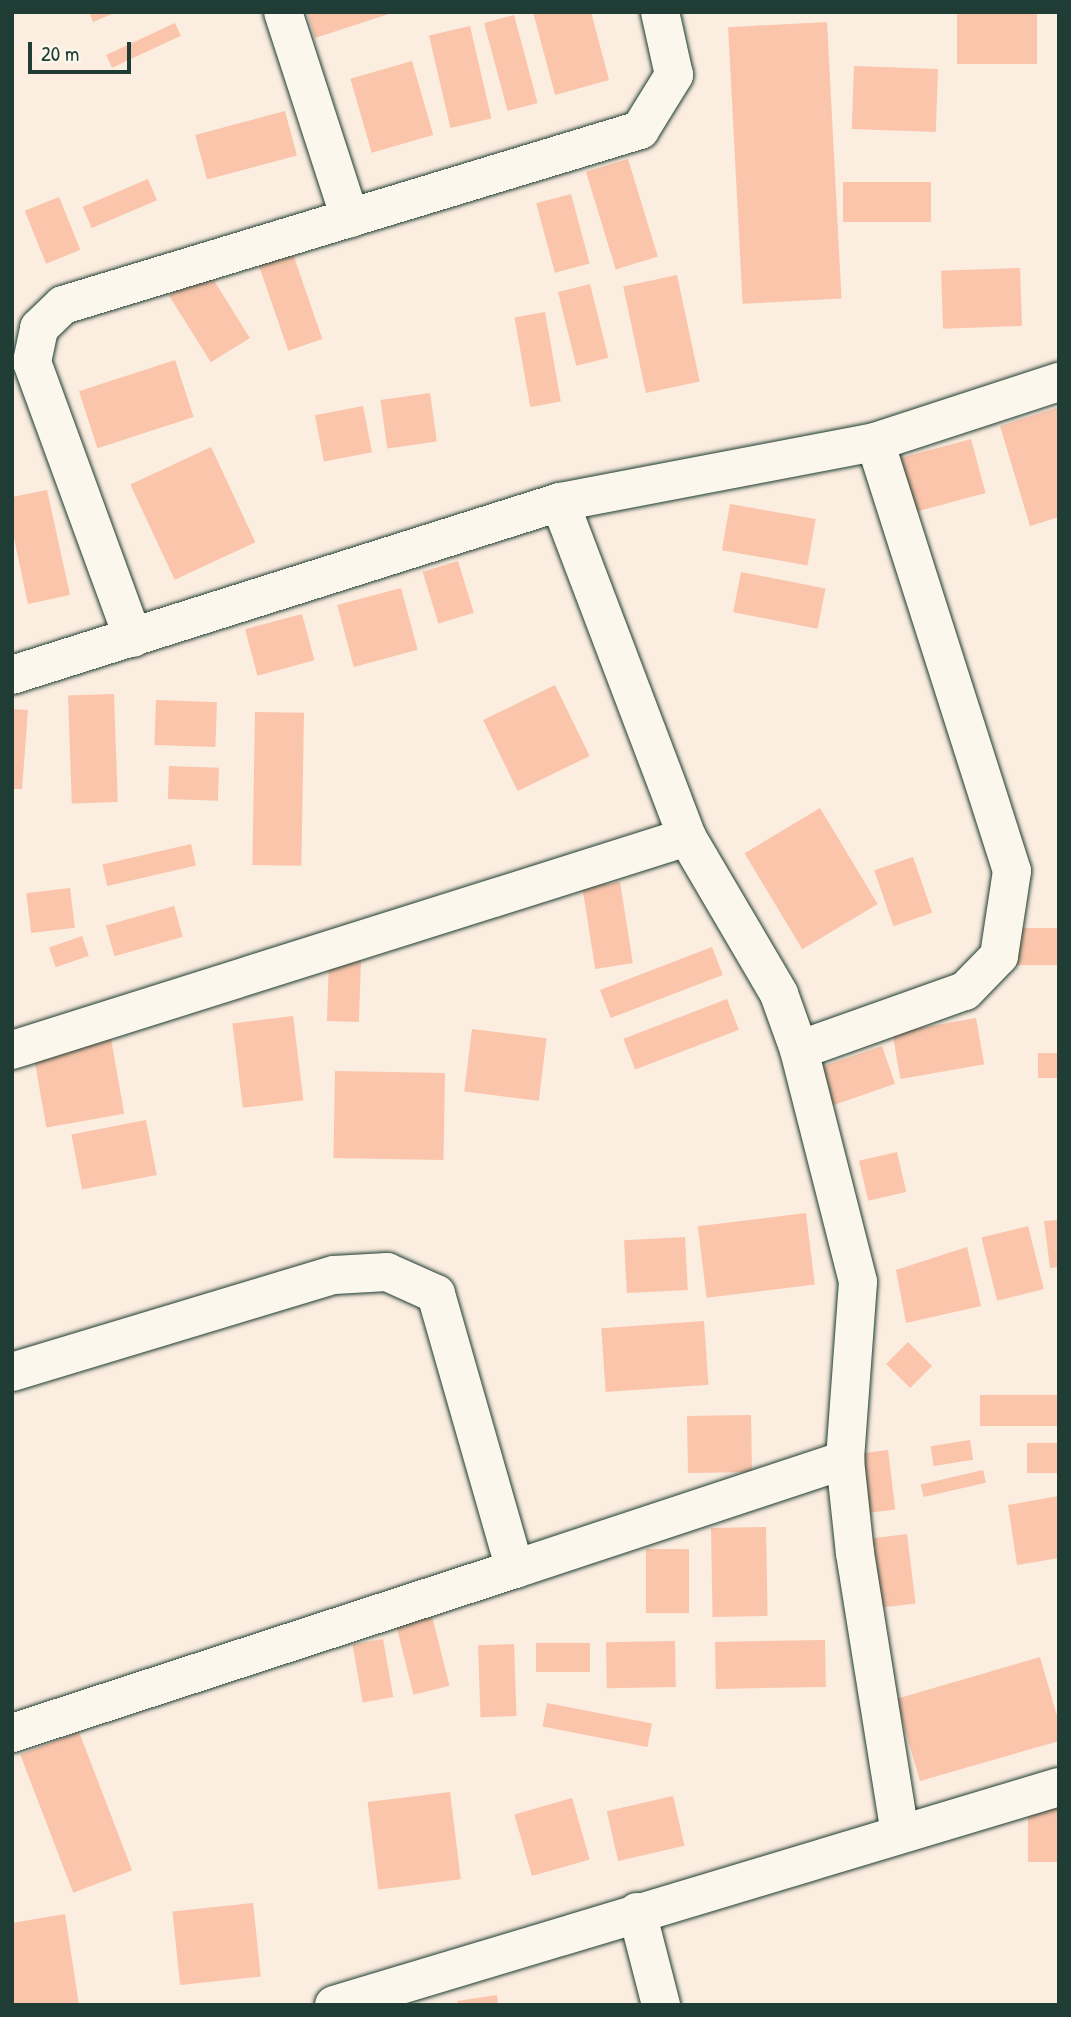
<!DOCTYPE html>
<html>
<head>
<meta charset="utf-8">
<style>
  body { margin:0 }
  #map { position:relative; width:1071px; height:2017px; overflow:hidden; background:#fbeddf; font-family:"Patrick Hand",sans-serif }
  div>[style] { position:absolute }
  [style*='--x'] { left:calc(var(--x)*1px); top:calc(var(--y)*1px); width:calc(var(--w)*1px); rotate:calc(var(--a)*1deg) }
  .building>* { inset:0; background:#fac5ab; transform-origin:0 0 }
  .roads { filter:drop-shadow(0 0 2px #1f3d34) drop-shadow(0 0 2px #1f3d34) }
  .minor>* { height:38px; margin:-19px; padding:0 19px; transform-origin:19px; border-radius:19px; background:#fbf7ec }
  span { translate:-50% -50%; white-space:nowrap; text-align:center; line-height:1.15; -webkit-text-stroke:5px #fbf7ec; paint-order:stroke }
  .frame { position:absolute; inset:0; border:14px solid #1f3d34; pointer-events:none }
  .scale { position:absolute; left:28px; top:42px; width:103px; height:32px; box-sizing:border-box; border:4px solid #1f3d34; border-top:0; padding-left:9px; font-size:21px; line-height:24px; white-space:nowrap; color:#1f3d34; -webkit-text-stroke:5px #fbf7ec; paint-order:stroke }
</style>
</head>
<body>
<div id="map">
  <div class="building">
    <i style="clip-path:polygon(89px 12px,117px 12px,93px 22px)"></i>
    <i style="clip-path:polygon(307px 12px,392px 12px,392px 13px,315px 38px)"></i>
    <i style="clip-path:polygon(533px 12px,591px 12px,609px 80px,555px 95px)"></i>
    <i style="left:957px;top:12px;width:80px;height:52px"></i>
    <i style="left:514px;top:15px;width:91px;height:31px;rotate:75deg"></i>
    <i style="left:827px;top:22px;width:277px;height:99px;rotate:87deg"></i>
    <i style="left:175px;top:23px;width:14px;height:76px;rotate:65deg"></i>
    <i style="left:470px;top:26px;width:95px;height:42px;rotate:77deg"></i>
    <i style="left:412px;top:61px;width:77px;height:64px;rotate:74deg"></i>
    <i style="left:854px;top:66px;width:84px;height:63px;rotate:2deg"></i>
    <i style="left:285px;top:111px;width:46px;height:93px;rotate:75deg"></i>
    <i style="left:628px;top:159px;width:102px;height:44px;rotate:73deg"></i>
    <i style="left:148px;top:179px;width:23px;height:71px;rotate:67deg"></i>
    <i style="left:931px;top:182px;width:40px;height:88px;rotate:90deg"></i>
    <i style="left:571px;top:194px;width:72px;height:36px;rotate:75deg"></i>
    <i style="left:59px;top:197px;width:57px;height:37px;rotate:68deg"></i>
    <i style="left:293px;top:254px;width:90px;height:36px;rotate:71deg"></i>
    <i style="left:1020px;top:268px;width:58px;height:79px;rotate:88deg"></i>
    <i style="left:208px;top:271px;width:79px;height:46px;rotate:58deg"></i>
    <i style="left:677px;top:275px;width:109px;height:55px;rotate:78deg"></i>
    <i style="left:590px;top:284px;width:76px;height:33px;rotate:76deg"></i>
    <i style="left:545px;top:312px;width:91px;height:31px;rotate:80deg"></i>
    <i style="left:175px;top:360px;width:60px;height:101px;rotate:72deg"></i>
    <i style="left:430px;top:393px;width:49px;height:50px;rotate:82deg"></i>
    <i style="left:363px;top:406px;width:47px;height:49px;rotate:79deg"></i>
    <i style="clip-path:polygon(1059px 407px,1059px 517px,1030px 526px,1000px 426px)"></i>
    <i style="left:971px;top:439px;width:56px;height:81px;rotate:75deg"></i>
    <i style="left:211px;top:447px;width:105px;height:89px;rotate:65deg"></i>
    <i style="clip-path:polygon(47px 490px,70px 595px,28px 604px,12px 529px,12px 497px)"></i>
    <i style="left:730px;top:504px;width:87px;height:47px;rotate:10deg"></i>
    <i style="left:458px;top:561px;width:54px;height:37px;rotate:73deg"></i>
    <i style="left:741px;top:572px;width:86px;height:41px;rotate:11deg"></i>
    <i style="left:401px;top:588px;width:64px;height:66px;rotate:75deg"></i>
    <i style="left:302px;top:614px;width:48px;height:59px;rotate:75deg"></i>
    <i style="left:555px;top:685px;width:79px;height:80px;rotate:64deg"></i>
    <i style="left:114px;top:694px;width:108px;height:46px;rotate:88deg"></i>
    <i style="left:156px;top:700px;width:61px;height:45px;rotate:2deg"></i>
    <i style="clip-path:polygon(12px 709px,28px 710px,22px 789px,12px 789px)"></i>
    <i style="left:255px;top:712px;width:49px;height:153px;rotate:1deg"></i>
    <i style="left:169px;top:766px;width:50px;height:33px;rotate:2deg"></i>
    <i style="left:820px;top:808px;width:112px;height:88px;rotate:59deg"></i>
    <i style="left:191px;top:844px;width:22px;height:91px;rotate:77deg"></i>
    <i style="left:913px;top:857px;width:59px;height:41px;rotate:71deg"></i>
    <i style="left:620px;top:882px;width:82px;height:38px;rotate:81deg"></i>
    <i style="left:70px;top:888px;width:40px;height:44px;rotate:83deg"></i>
    <i style="left:174px;top:906px;width:32px;height:71px;rotate:74deg"></i>
    <i style="left:1059px;top:928px;width:37px;height:44px;rotate:90deg"></i>
    <i style="left:82px;top:936px;width:21px;height:35px;rotate:71deg"></i>
    <i style="left:712px;top:947px;width:30px;height:120px;rotate:69deg"></i>
    <i style="left:329px;top:960px;width:32px;height:61px;rotate:2deg"></i>
    <i style="left:727px;top:999px;width:33px;height:111px;rotate:69deg"></i>
    <i style="left:293px;top:1016px;width:85px;height:61px;rotate:83deg"></i>
    <i style="left:976px;top:1018px;width:47px;height:85px;rotate:80deg"></i>
    <i style="left:472px;top:1029px;width:75px;height:63px;rotate:7deg"></i>
    <i style="left:111px;top:1039px;width:76px;height:79px;rotate:80deg"></i>
    <i style="left:882px;top:1046px;width:40px;height:67px;rotate:71deg"></i>
    <i style="left:1059px;top:1053px;width:25px;height:21px;rotate:90deg"></i>
    <i style="left:335px;top:1071px;width:110px;height:87px;rotate:1deg"></i>
    <i style="left:146px;top:1120px;width:56px;height:76px;rotate:79deg"></i>
    <i style="left:897px;top:1152px;width:41px;height:39px;rotate:77deg"></i>
    <i style="left:806px;top:1213px;width:72px;height:109px;rotate:83deg"></i>
    <i style="clip-path:polygon(1059px 1220px,1059px 1267px,1050px 1268px,1044px 1221px)"></i>
    <i style="left:1028px;top:1226px;width:65px;height:48px;rotate:76deg"></i>
    <i style="left:685px;top:1237px;width:53px;height:61px;rotate:87deg"></i>
    <i style="clip-path:polygon(967px 1247px,981px 1306px,906px 1323px,896px 1270px)"></i>
    <i style="left:704px;top:1321px;width:64px;height:103px;rotate:86deg"></i>
    <i style="left:908px;top:1342px;width:34px;height:31px;rotate:45deg"></i>
    <i style="left:1059px;top:1395px;width:31px;height:79px;rotate:90deg"></i>
    <i style="left:751px;top:1415px;width:57px;height:64px;rotate:89deg"></i>
    <i style="left:970px;top:1440px;width:20px;height:40px;rotate:81deg"></i>
    <i style="left:1027px;top:1443px;width:32px;height:30px"></i>
    <i style="left:888px;top:1450px;width:60px;height:34px;rotate:83deg"></i>
    <i style="left:983px;top:1470px;width:13px;height:64px;rotate:77deg"></i>
    <i style="clip-path:polygon(1059px 1496px,1059px 1558px,1017px 1565px,1008px 1505px)"></i>
    <i style="left:766px;top:1527px;width:89px;height:55px;rotate:89deg"></i>
    <i style="left:907px;top:1534px;width:70px;height:34px;rotate:83deg"></i>
    <i style="left:646px;top:1549px;width:43px;height:64px"></i>
    <i style="left:432px;top:1616px;width:72px;height:37px;rotate:76deg"></i>
    <i style="left:383px;top:1639px;width:59px;height:31px;rotate:80deg"></i>
    <i style="left:825px;top:1640px;width:47px;height:110px;rotate:89deg"></i>
    <i style="left:675px;top:1641px;width:46px;height:69px;rotate:89deg"></i>
    <i style="left:590px;top:1643px;width:29px;height:54px;rotate:90deg"></i>
    <i style="left:514px;top:1644px;width:72px;height:36px;rotate:88deg"></i>
    <i style="clip-path:polygon(1040px 1657px,1059px 1723px,1059px 1741px,920px 1781px,896px 1699px)"></i>
    <i style="left:547px;top:1703px;width:107px;height:24px;rotate:11deg"></i>
    <i style="left:79px;top:1732px;width:148px;height:63px;rotate:69deg"></i>
    <i style="left:450px;top:1792px;width:88px;height:83px;rotate:83deg"></i>
    <i style="left:673px;top:1796px;width:51px;height:68px;rotate:77deg"></i>
    <i style="left:572px;top:1798px;width:64px;height:60px;rotate:74deg"></i>
    <i style="left:1059px;top:1808px;width:54px;height:31px;rotate:90deg"></i>
    <i style="left:253px;top:1903px;width:74px;height:81px;rotate:84deg"></i>
    <i style="clip-path:polygon(65px 1914px,79px 2005px,12px 2005px,12px 1923px)"></i>
    <i style="clip-path:polygon(497px 1995px,498px 2005px,458px 2005px,457px 2001px)"></i>
  </div>
  <div class="roads">
    <div class="minor">
      <i style="--x:283;--y:12;--w:217;--a:72"></i>
      <i style="--x:133;--y:638;--w:294;--a:-110.1"></i>
      <i style="--x:32;--y:362;--w:35;--a:-78"></i>
      <i style="--x:39;--y:328;--w:33;--a:-44"></i>
      <i style="--x:63;--y:305;--w:603;--a:-16.87"></i>
      <i style="--x:640;--y:130;--w:65;--a:-58.3"></i>
      <i style="--x:674;--y:75;--w:65;--a:-102.5"></i>
      <i style="--x:12;--y:675;--w:575;--a:-17.52"></i>
      <i style="--x:560;--y:502;--w:321;--a:-10.8"></i>
      <i style="--x:875;--y:442;--w:194;--a:-18.1"></i>
      <i style="--x:687;--y:837;--w:182;--a:59.6"></i>
      <i style="--x:779;--y:994;--w:59;--a:70.3"></i>
      <i style="--x:799;--y:1050;--w:239;--a:75.7"></i>
      <i style="--x:858;--y:1282;--w:178;--a:94.2"></i>
      <i style="--x:845;--y:1460;--w:94;--a:83.9"></i>
      <i style="--x:855;--y:1553;--w:284;--a:80.9"></i>
      <i style="--x:12;--y:1050;--w:708;--a:-17.51"></i>
      <i style="--x:687;--y:837;--w:358;--a:-110.8"></i>
      <i style="--x:799;--y:1050;--w:176;--a:-19.6"></i>
      <i style="--x:965;--y:991;--w:49;--a:-45.8"></i>
      <i style="--x:999;--y:956;--w:86;--a:-81.3"></i>
      <i style="--x:1012;--y:871;--w:450;--a:-107.7"></i>
      <i style="--x:12;--y:1372;--w:336;--a:-16.8"></i>
      <i style="--x:334;--y:1275;--w:53;--a:-3.2"></i>
      <i style="--x:387;--y:1272;--w:54;--a:24.2"></i>
      <i style="--x:436;--y:1294;--w:286;--a:74"></i>
      <i style="--x:515;--y:1569;--w:529;--a:161.94"></i>
      <i style="--x:515;--y:1569;--w:348;--a:-18.3"></i>
      <i style="--x:637;--y:1912;--w:96;--a:75.5"></i>
      <i style="--x:334;--y:2005;--w:757;--a:-16.74"></i>
    </div>
  </div>
  <div class="frame"></div>
  <div class="scale">20 m</div>
</div>
</body>
</html>
